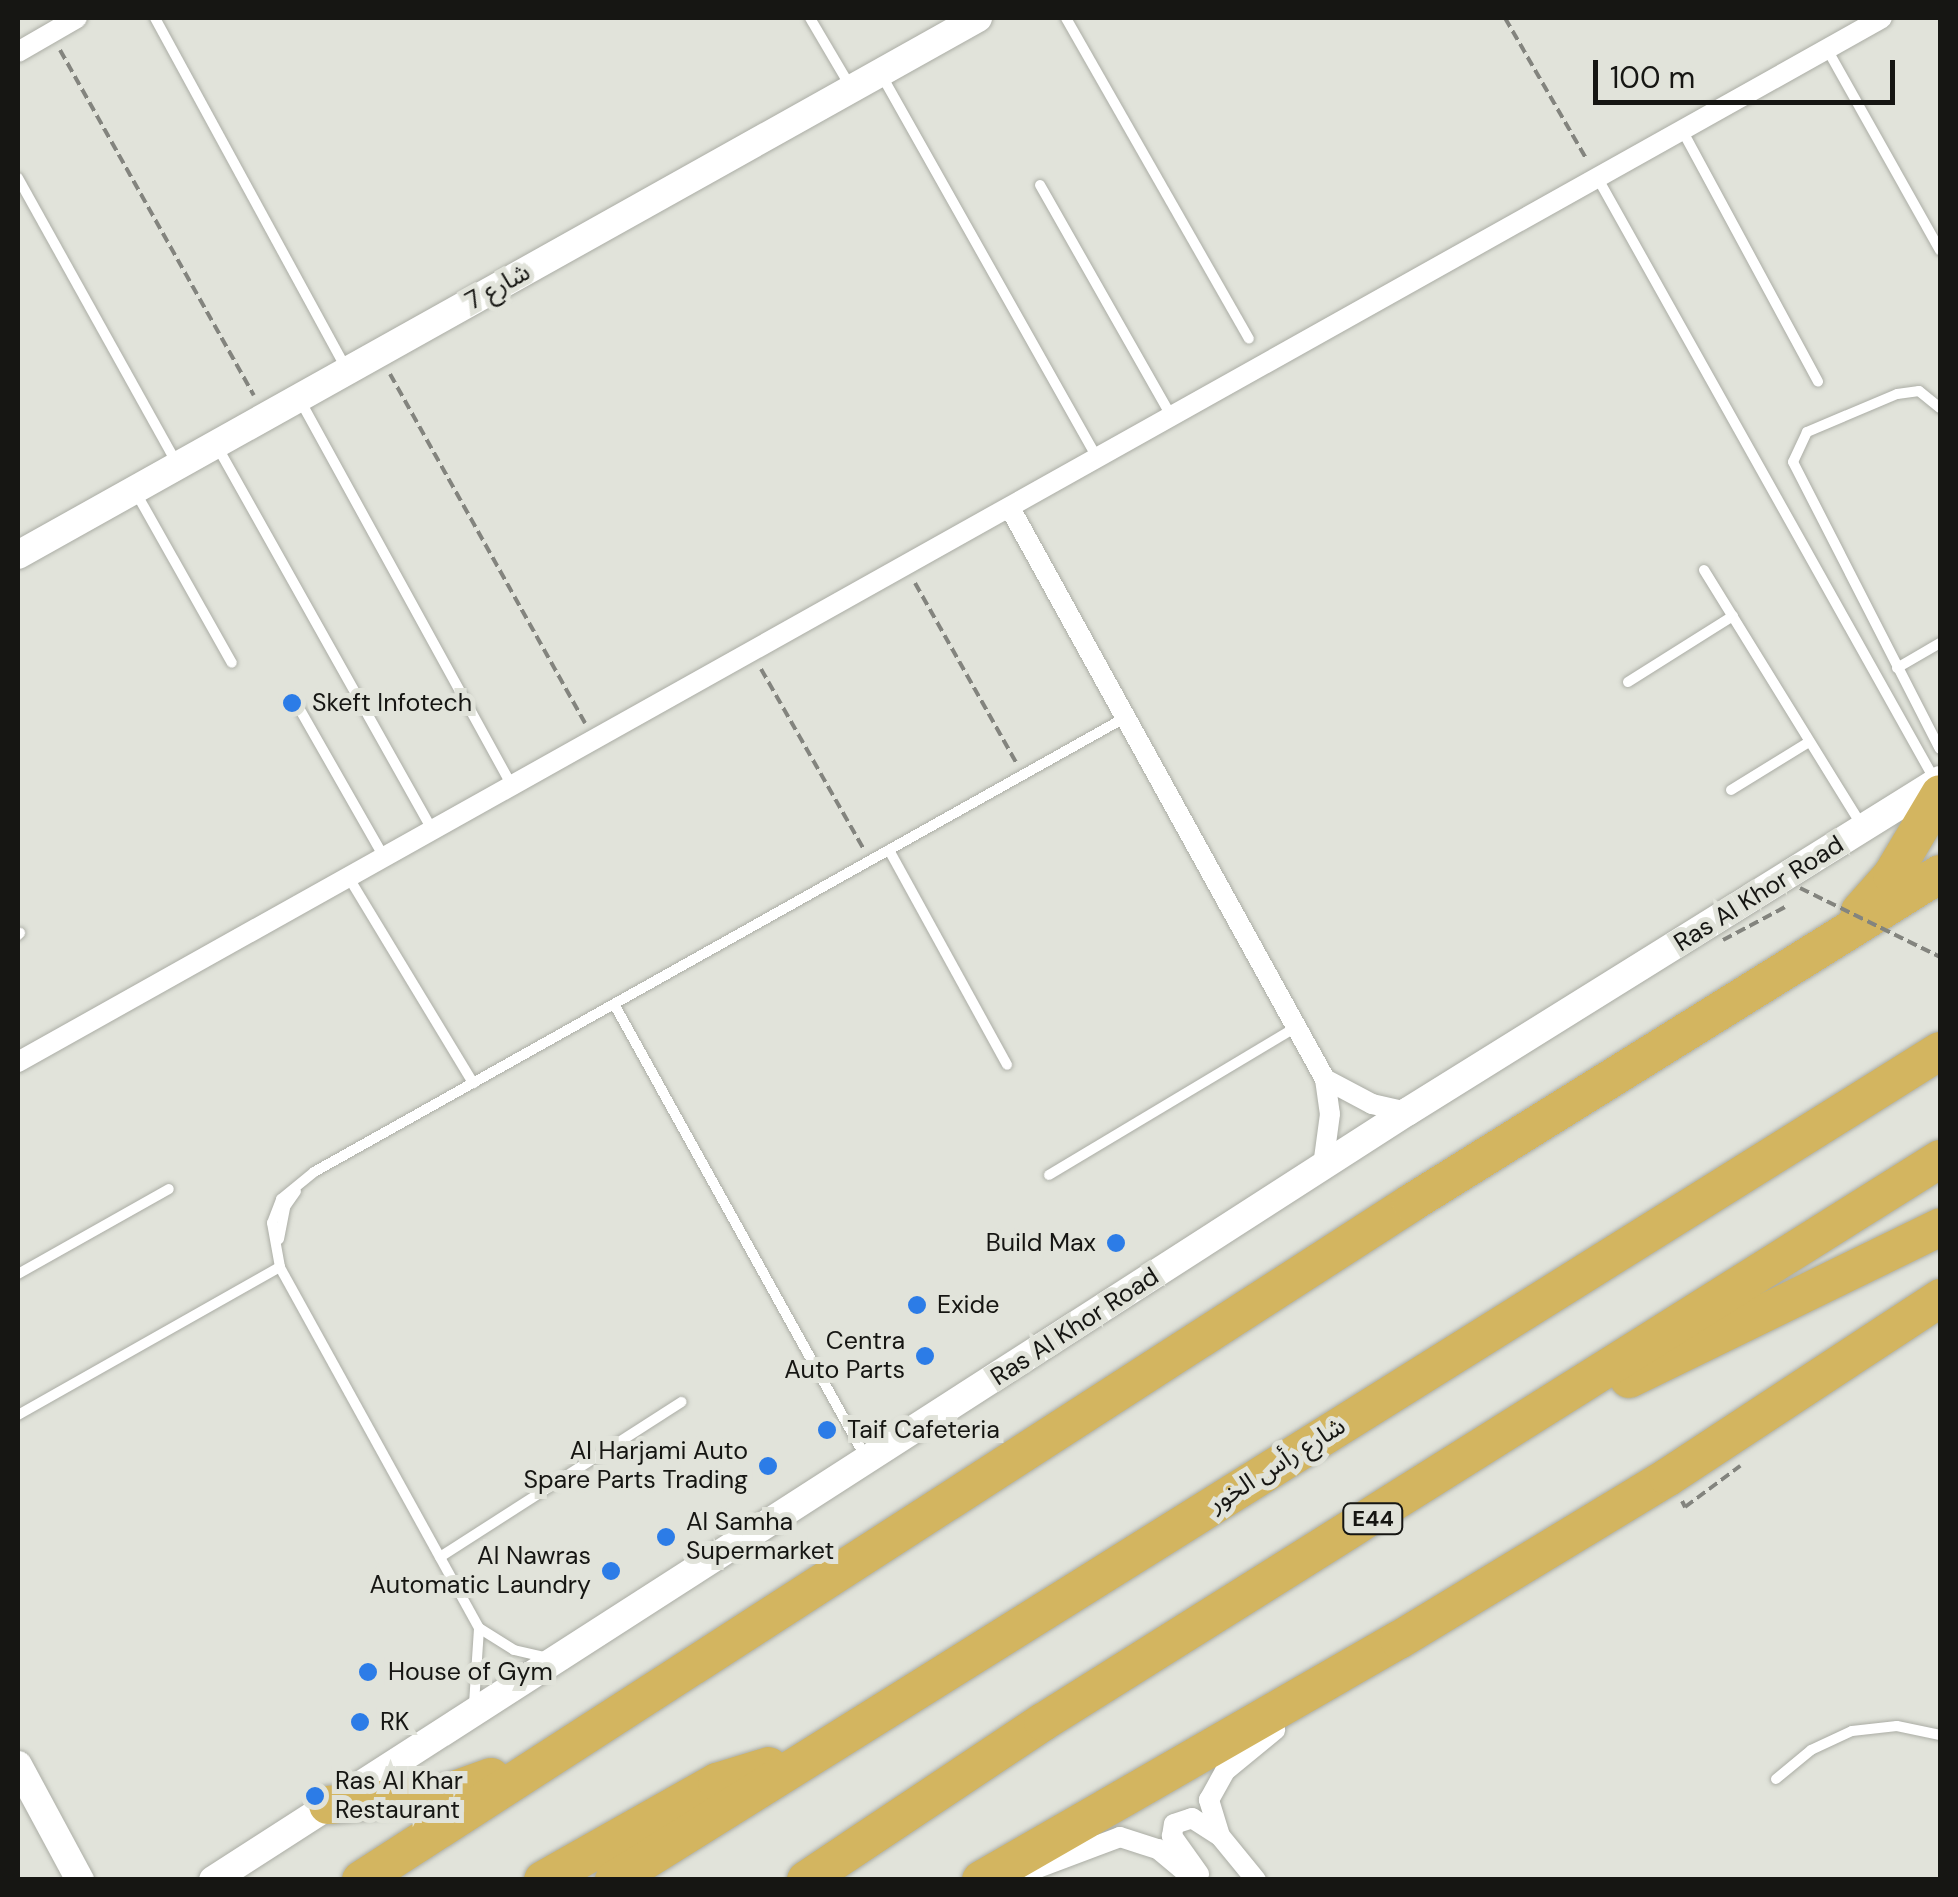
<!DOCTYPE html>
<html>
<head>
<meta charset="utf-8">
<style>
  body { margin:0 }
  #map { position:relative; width:1958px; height:1897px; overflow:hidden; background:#e1e3da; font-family:"DM Sans","Noto Sans Arabic",sans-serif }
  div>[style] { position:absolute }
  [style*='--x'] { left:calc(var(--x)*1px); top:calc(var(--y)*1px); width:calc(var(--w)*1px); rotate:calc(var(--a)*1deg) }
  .path>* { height:4px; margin-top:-2px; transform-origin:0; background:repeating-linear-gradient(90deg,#83847e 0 10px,transparent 0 15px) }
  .roads { filter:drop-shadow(0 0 2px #abada5) drop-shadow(0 0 2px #abada5) }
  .service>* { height:10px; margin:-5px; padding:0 5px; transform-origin:5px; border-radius:5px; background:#fff }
  .minor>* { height:20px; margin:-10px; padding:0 10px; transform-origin:10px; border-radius:10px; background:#fff }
  .tertiary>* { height:28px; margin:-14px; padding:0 14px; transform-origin:14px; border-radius:14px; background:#fff }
  .motorway>* { height:38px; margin:-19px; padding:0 19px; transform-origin:19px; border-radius:19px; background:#d3b560 }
  .path-bridge>* { height:4px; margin-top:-2px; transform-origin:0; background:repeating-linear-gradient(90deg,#83847e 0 10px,transparent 0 15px) }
  .dots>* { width:28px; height:28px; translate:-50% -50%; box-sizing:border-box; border:5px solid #e1e3da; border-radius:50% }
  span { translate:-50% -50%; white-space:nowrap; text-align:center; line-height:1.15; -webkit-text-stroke:10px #e1e3da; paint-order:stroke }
  .shield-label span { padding:2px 8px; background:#e1e3da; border:2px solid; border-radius:8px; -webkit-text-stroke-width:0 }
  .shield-label { font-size:22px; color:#161613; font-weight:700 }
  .street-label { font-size:25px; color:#161613 }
  .poi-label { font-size:25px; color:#161613 }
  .left { translate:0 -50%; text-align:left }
  .right { translate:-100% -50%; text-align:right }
  .frame { position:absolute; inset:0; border:20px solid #161613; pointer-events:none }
  .scale { position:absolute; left:1593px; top:60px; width:302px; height:45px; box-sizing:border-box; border:5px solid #161613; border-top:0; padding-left:12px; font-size:30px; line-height:35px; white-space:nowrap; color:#161613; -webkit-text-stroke:8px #e1e3da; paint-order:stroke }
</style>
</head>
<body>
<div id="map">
  <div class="path">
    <i style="--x:1505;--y:18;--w:164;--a:60"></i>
    <i style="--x:60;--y:50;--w:396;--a:60.7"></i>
    <i style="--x:390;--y:374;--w:400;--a:60.8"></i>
    <i style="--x:915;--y:583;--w:206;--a:60.6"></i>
    <i style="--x:761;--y:669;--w:206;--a:60.3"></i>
    <i style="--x:1723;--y:940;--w:70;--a:-28"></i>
    <i style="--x:1682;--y:1501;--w:7;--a:63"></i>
    <i style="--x:1685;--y:1507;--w:69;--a:-36.7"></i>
  </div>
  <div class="roads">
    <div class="service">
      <i style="--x:155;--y:18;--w:401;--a:61.4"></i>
      <i style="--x:810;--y:18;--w:79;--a:59.5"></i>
      <i style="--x:1066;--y:18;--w:369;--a:60.3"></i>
      <i style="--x:1827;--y:49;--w:231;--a:60.7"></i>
      <i style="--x:882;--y:76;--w:438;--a:60.6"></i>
      <i style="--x:1682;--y:130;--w:286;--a:61.6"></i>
      <i style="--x:1597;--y:177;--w:694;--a:60.74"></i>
      <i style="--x:18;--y:178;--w:329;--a:60.9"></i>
      <i style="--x:1040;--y:185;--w:266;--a:60.4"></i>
      <i style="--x:301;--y:402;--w:438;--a:61.2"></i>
      <i style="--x:1940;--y:408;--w:27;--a:-141"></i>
      <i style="--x:1919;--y:391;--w:22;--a:172"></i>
      <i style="--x:1897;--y:394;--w:98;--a:157.1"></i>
      <i style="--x:1807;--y:432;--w:33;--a:115"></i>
      <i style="--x:1793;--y:462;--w:322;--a:62.9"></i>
      <i style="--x:218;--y:448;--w:438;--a:60.7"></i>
      <i style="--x:135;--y:491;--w:197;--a:60.6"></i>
      <i style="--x:1704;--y:570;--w:302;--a:58.3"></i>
      <i style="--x:1897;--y:668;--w:50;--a:-30.2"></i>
      <i style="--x:1628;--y:682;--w:124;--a:-32.2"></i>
      <i style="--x:299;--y:708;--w:172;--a:60.3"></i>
      <i style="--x:1731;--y:790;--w:92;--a:-31.6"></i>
      <i style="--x:889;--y:850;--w:245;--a:61.2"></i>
      <i style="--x:349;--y:878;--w:240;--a:58.8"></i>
      <i style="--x:18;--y:935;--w:3;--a:-45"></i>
      <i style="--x:614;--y:1004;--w:519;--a:60.97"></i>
      <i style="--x:1049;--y:1175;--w:288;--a:-30.9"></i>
      <i style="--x:279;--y:1239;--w:33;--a:-79"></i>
      <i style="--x:285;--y:1207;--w:19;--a:-55"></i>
      <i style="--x:18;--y:1274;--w:173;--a:-29.4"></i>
      <i style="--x:18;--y:1415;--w:301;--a:-29.5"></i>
      <i style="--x:440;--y:1557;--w:287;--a:-32.7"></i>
      <i style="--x:479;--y:1628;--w:41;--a:32.2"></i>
      <i style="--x:514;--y:1650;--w:36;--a:13"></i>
      <i style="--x:474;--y:1704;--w:76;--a:-86.2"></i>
      <i style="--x:479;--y:1628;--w:412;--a:-118.9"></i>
      <i style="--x:280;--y:1267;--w:45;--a:-100.3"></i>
      <i style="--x:272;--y:1223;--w:26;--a:-69"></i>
      <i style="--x:281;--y:1199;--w:43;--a:-39.3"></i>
      <i style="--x:314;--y:1172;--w:931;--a:-29.26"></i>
      <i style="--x:1776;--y:1779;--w:45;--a:-39.6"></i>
      <i style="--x:1811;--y:1750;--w:45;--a:-24.9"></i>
      <i style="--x:1852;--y:1731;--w:45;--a:-6.3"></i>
      <i style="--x:1897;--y:1726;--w:44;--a:11.8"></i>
    </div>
    <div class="minor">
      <i style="--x:18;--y:52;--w:68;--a:-30"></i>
      <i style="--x:1010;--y:508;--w:652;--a:61.12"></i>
      <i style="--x:1325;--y:1079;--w:35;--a:82"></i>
      <i style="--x:1330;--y:1114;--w:52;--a:97.7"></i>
      <i style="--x:18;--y:1062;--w:2136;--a:-29.25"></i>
      <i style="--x:1325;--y:1079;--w:53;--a:28"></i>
      <i style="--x:1372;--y:1104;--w:36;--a:13"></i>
      <i style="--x:1030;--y:1871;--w:96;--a:-20.7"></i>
      <i style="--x:1120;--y:1837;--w:40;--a:18"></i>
      <i style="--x:1158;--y:1849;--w:48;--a:40"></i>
      <i style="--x:1199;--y:1874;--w:47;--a:-125.4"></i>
      <i style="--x:1172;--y:1836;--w:12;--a:-81"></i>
      <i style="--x:1174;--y:1824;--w:19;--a:-18"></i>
      <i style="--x:1192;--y:1818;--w:33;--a:33"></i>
      <i style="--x:1256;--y:1880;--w:57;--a:-129.3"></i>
      <i style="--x:1220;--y:1836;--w:38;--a:-107"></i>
      <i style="--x:1209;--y:1800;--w:33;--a:-61"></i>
      <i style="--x:1225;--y:1771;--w:65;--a:-39.4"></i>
    </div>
    <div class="tertiary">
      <i style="--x:18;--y:555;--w:1100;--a:-29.22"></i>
      <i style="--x:18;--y:1765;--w:131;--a:61.7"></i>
      <i style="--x:213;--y:1880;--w:1420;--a:-32.75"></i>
      <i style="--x:1407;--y:1112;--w:628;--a:-31.92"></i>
    </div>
    <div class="motorway">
      <i style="--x:1860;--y:911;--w:48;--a:-48.4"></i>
      <i style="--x:1892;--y:875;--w:94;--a:-59.3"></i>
      <i style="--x:1629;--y:1379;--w:346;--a:-26"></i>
      <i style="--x:328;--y:1805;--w:116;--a:-5.5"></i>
      <i style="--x:443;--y:1794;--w:51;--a:-19.5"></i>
      <i style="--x:361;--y:1880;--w:1249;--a:-32.81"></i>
      <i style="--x:1411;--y:1203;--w:623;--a:-31.88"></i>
      <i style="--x:543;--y:1880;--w:200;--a:-29.4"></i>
      <i style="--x:717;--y:1782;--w:54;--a:-17.1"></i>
      <i style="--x:614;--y:1880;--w:1564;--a:-32.01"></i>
      <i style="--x:806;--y:1880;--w:285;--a:-33.7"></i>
      <i style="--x:1043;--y:1722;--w:1059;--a:-32.11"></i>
      <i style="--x:981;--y:1880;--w:482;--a:-29.9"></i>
      <i style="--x:1399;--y:1640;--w:315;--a:-31.2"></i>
      <i style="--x:1668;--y:1477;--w:326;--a:-33.3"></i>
    </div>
  </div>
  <div class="path-bridge">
    <i style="--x:1800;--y:888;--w:156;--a:26.2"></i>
  </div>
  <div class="dots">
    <i style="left:292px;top:703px;background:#2c7ce7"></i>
    <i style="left:1116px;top:1243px;background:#2c7ce7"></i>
    <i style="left:917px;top:1305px;background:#2c7ce7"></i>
    <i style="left:925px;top:1356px;background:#2c7ce7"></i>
    <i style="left:827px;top:1430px;background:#2c7ce7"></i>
    <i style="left:768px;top:1466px;background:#2c7ce7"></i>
    <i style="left:666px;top:1537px;background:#2c7ce7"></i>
    <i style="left:611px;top:1571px;background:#2c7ce7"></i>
    <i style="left:368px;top:1672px;background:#2c7ce7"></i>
    <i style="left:360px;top:1722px;background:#2c7ce7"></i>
    <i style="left:315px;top:1796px;background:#2c7ce7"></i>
  </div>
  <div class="shield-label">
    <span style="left:1373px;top:1519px">E44</span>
  </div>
  <div class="street-label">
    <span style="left:498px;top:287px;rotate:-29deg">شارع 7</span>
    <span style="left:1759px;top:894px;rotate:-32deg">Ras Al Khor Road</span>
    <span style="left:1075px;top:1327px;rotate:-33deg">Ras Al Khor Road</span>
    <span style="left:1277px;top:1465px;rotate:-32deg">شارع رأس الخور</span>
  </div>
  <div class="poi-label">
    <span class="left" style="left:312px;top:703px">Skeft Infotech</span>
    <span class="right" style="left:1096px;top:1243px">Build Max</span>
    <span class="left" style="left:937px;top:1305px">Exide</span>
    <span class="right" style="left:905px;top:1356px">Centra<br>Auto Parts</span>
    <span class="left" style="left:847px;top:1430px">Taif Cafeteria</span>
    <span class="right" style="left:748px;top:1466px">Al Harjami Auto<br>Spare Parts Trading</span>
    <span class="left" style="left:686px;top:1537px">Al Samha<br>Supermarket</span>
    <span class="right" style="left:591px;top:1571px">Al Nawras<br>Automatic Laundry</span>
    <span class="left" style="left:388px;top:1672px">House of Gym</span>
    <span class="left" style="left:380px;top:1722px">RK</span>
    <span class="left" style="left:335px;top:1796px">Ras Al Khar<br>Restaurant</span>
  </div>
  <div class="frame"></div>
  <div class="scale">100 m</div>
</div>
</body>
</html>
